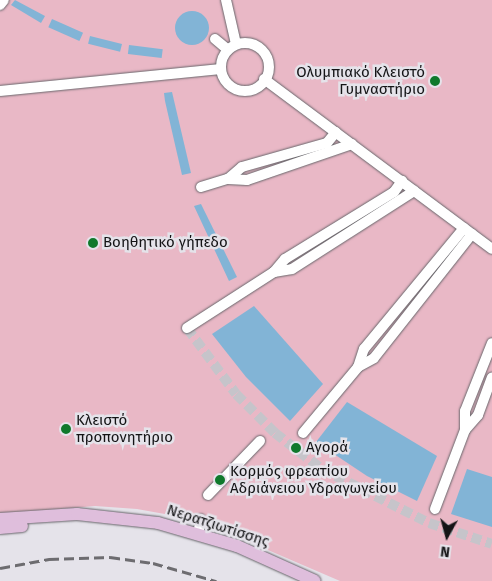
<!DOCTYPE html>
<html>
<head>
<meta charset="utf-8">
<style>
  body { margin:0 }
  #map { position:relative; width:492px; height:581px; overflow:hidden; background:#e5e3ea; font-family:"Fira Sans",sans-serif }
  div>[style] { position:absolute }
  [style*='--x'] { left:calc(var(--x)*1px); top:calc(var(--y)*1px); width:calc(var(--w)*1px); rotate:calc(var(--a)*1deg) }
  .green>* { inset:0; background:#e9b8c6 }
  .water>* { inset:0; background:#82b4d6; transform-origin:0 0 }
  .round { border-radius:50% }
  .minor-tunnel>* { height:10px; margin-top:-5px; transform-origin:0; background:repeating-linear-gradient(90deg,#c6c4ca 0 10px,transparent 0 15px) }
  .roads { filter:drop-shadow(0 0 1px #68666b) drop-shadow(0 0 1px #68666b) }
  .minor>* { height:10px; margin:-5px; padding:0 5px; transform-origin:5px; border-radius:5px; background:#fff }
  .minor>.ring { margin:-5px; padding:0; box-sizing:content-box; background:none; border:10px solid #fff; border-radius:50% }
  .major>* { height:12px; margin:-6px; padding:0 6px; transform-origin:6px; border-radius:6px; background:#dfbedc }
  .rail>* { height:2.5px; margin-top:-1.25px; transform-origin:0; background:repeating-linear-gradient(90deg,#6d6c70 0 10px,transparent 0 15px) }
  .dots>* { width:14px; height:14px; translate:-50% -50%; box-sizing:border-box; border:2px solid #e5e3ea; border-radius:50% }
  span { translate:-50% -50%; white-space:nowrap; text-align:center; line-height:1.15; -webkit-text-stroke:5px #e5e3ea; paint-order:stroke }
  .poi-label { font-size:15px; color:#141416 }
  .right { translate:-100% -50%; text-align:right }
  .left { translate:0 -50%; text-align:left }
  .street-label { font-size:15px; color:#141416 }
  .north { position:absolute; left:422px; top:511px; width:50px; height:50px; -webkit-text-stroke:4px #e5e3ea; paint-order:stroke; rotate:187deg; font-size:14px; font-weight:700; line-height:20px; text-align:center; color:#141416 }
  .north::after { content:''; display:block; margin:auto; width:18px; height:22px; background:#141416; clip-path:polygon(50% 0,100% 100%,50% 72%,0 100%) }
</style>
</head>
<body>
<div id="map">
  <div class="green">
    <i style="clip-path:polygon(0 0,492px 0,492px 581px,340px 581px,198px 520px,137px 509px,95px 506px,0 514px)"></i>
  </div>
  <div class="water">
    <i style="clip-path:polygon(15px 0,45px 16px,41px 23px,11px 5px)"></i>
    <i class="round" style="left:175px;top:11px;width:34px;height:34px"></i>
    <i style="left:52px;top:19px;width:34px;height:9px;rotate:24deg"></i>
    <i style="left:90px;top:36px;width:33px;height:8px;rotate:14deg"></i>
    <i style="left:129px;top:45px;width:34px;height:9px;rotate:7deg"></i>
    <i style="clip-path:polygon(172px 92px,191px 173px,182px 175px,165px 101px,164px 93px)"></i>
    <i style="clip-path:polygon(201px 204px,237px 277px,229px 281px,194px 206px)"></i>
    <i style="clip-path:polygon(254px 306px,323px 384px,290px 421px,246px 377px,212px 334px)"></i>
    <i style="clip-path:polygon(347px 402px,437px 456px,417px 501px,367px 476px,316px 442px)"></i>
    <i style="clip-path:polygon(467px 469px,492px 477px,492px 527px,451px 514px)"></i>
  </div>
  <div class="minor-tunnel">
    <i style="--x:187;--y:328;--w:82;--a:53.4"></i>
    <i style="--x:236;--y:394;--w:55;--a:45"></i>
    <i style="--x:275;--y:433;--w:59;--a:37.5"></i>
    <i style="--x:322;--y:469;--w:120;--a:26.8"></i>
    <i style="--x:429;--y:523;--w:66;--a:18.4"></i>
  </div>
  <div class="roads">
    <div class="minor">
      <i style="--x:226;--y:0;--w:45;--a:77.2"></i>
      <i style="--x:0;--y:5;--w:6;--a:-51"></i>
      <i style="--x:215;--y:39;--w:17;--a:40"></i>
      <i class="ring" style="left:221px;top:43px;width:38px;height:38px"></i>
      <i style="--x:264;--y:79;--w:284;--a:36.7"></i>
      <i style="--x:0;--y:91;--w:222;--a:-5.7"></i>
      <i style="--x:228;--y:179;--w:18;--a:-41"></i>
      <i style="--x:242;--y:167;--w:88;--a:-15.8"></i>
      <i style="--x:327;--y:143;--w:14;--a:-51"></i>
      <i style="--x:201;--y:187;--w:28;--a:-17"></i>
      <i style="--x:228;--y:179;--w:19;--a:3"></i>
      <i style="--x:247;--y:180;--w:111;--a:-18.9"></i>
      <i style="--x:274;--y:272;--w:17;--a:-50"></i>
      <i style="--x:285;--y:259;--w:128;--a:-31.6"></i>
      <i style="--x:394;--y:192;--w:14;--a:-54"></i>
      <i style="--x:187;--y:328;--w:103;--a:-32.8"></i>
      <i style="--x:274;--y:272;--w:18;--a:-9"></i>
      <i style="--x:292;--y:269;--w:145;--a:-32.6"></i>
      <i style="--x:358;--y:367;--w:19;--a:-72"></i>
      <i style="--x:364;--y:349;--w:157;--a:-50.4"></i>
      <i style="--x:465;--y:430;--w:19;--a:-90"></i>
      <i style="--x:465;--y:411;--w:73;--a:-68.3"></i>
      <i style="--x:303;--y:433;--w:86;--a:-50.2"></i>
      <i style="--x:358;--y:367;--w:18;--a:-29"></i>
      <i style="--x:374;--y:358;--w:158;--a:-51.7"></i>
      <i style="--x:208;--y:495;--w:75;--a:-46.1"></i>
      <i style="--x:435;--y:509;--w:85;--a:-69.2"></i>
      <i style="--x:465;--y:430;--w:20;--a:-49"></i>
      <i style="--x:478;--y:415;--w:40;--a:-69.8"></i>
      <i style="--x:198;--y:534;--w:15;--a:-79"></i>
    </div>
    <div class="major">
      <i style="--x:0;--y:519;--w:77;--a:-3.7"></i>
      <i style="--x:77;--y:514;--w:81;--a:6.3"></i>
      <i style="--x:158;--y:523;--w:82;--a:16.2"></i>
      <i style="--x:237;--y:546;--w:85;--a:24.2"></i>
      <i style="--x:0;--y:528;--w:22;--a:-5"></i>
    </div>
  </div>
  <div class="rail">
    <i style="--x:0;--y:568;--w:50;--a:-10.4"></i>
    <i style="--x:49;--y:559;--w:61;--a:-1.9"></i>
    <i style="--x:110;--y:557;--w:43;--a:7.9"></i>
    <i style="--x:153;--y:563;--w:66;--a:15.9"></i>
  </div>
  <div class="dots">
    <i style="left:435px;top:81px;background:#10792c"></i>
    <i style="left:93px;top:243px;background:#10792c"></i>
    <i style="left:66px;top:429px;background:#10792c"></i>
    <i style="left:296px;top:448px;background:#10792c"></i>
    <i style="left:220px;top:480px;background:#10792c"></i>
  </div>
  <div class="poi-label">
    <span class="right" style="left:425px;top:81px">Ολυμπιακό Κλειστό<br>Γυμναστήριο</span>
    <span class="left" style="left:103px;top:243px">Βοηθητικό γήπεδο</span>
    <span class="left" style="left:76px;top:429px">Κλειστό<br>προπονητήριο</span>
    <span class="left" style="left:306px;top:448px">Αγορά</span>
    <span class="left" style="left:230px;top:480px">Κορμός φρεατίου<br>Αδριάνειου Υδραγωγείου</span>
  </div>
  <div class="street-label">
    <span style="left:218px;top:526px;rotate:18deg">Νερατζιωτίσσης</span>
  </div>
  <div class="north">N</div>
</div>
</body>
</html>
